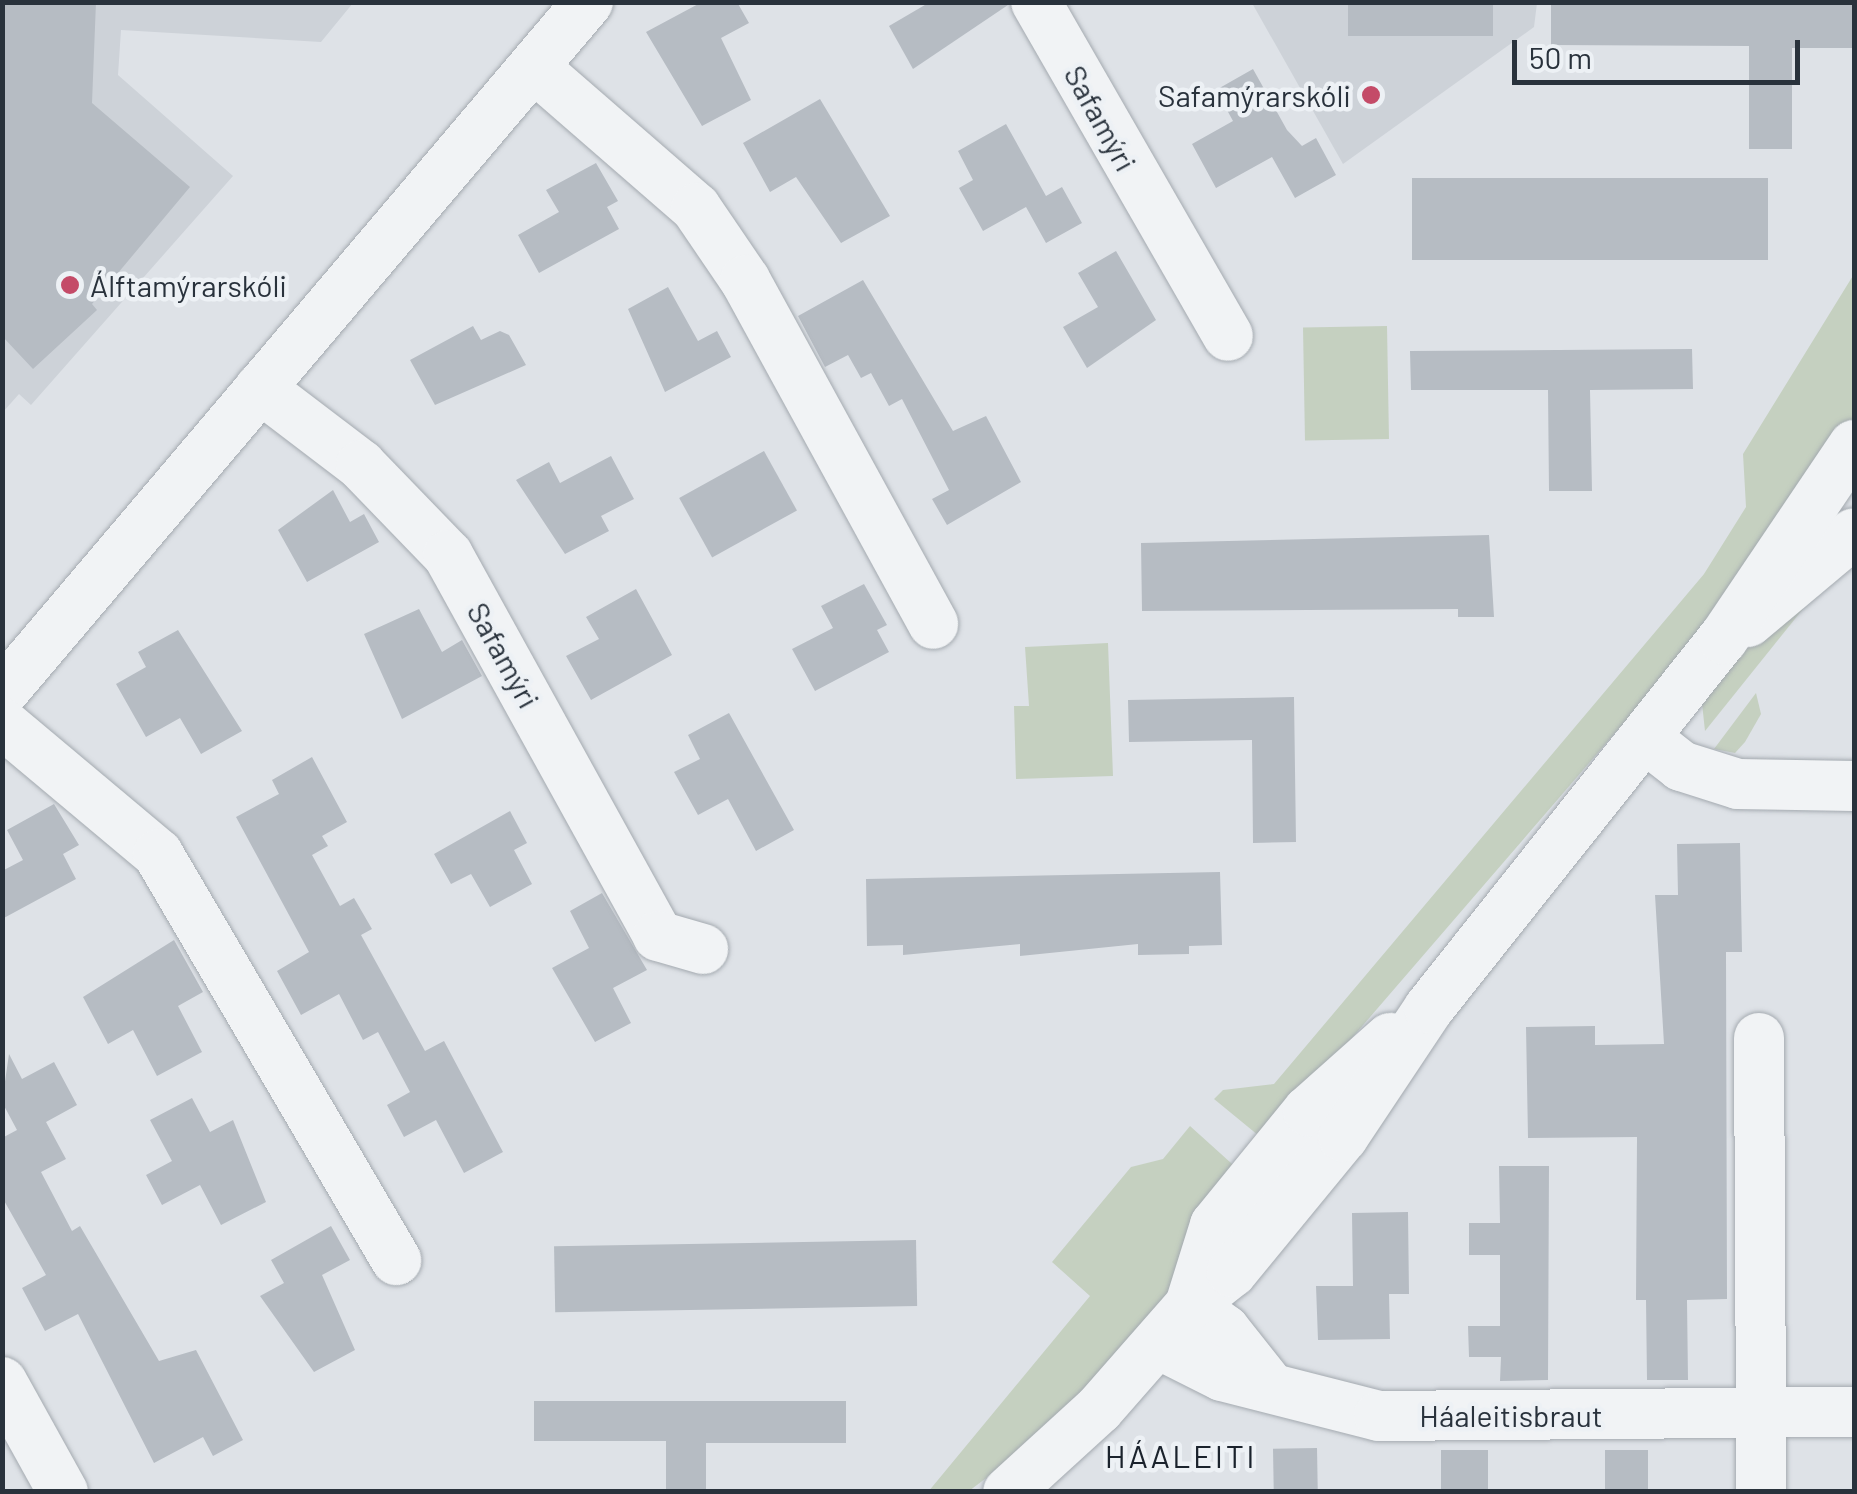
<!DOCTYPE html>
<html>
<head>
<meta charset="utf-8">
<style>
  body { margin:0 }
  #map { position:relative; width:1857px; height:1494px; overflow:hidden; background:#dee2e7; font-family:Barlow,sans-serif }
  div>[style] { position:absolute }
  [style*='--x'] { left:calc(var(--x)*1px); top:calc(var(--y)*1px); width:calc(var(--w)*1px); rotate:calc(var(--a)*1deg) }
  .built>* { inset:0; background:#cdd2d8 }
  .green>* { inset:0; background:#c5d0c0; transform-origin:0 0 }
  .building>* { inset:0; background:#b6bcc3; transform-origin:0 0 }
  .roads { filter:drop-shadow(0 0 2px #a4aab0) drop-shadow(0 0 2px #a4aab0) }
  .minor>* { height:50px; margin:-25px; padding:0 25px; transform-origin:25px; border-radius:25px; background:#f1f3f5 }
  .dots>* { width:28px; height:28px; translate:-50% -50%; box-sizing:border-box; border:5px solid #edf1f5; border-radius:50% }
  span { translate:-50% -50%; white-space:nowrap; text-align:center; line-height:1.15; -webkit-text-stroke:9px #edf1f5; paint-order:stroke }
  .poi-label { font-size:30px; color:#29323c }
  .right { translate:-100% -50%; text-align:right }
  .left { translate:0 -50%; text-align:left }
  .street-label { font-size:30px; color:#29323c }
  .neighbourhood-label { font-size:32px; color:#1b232d; letter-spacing:2.5px }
  .frame { position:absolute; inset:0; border:5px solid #29323c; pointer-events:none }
  .scale { position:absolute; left:1512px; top:40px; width:288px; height:45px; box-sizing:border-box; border:5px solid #29323c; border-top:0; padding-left:12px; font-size:30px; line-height:35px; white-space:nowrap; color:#29323c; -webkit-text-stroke:8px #edf1f5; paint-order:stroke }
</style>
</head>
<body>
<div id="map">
  <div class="built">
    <i style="clip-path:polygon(3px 3px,353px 3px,321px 42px,121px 30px,118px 75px,233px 176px,31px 405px,19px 394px,3px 412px)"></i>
    <i style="clip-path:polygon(1252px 3px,1537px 3px,1534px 27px,1343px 164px)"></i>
  </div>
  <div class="green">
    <i style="clip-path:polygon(1854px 274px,1854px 422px,1690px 646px,1264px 1140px,1214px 1099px,1223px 1090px,1274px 1084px,1704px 574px,1746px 507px,1743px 454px)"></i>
    <i style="left:1387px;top:326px;width:113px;height:84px;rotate:89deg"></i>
    <i style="clip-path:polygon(1819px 589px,1705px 731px,1702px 703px,1756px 634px)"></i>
    <i style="clip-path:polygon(1108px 643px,1113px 776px,1016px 779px,1014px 706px,1029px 706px,1025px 647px)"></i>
    <i style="clip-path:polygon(1756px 693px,1761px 714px,1745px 742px,1735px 753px,1714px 749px)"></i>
    <i style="clip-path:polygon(1190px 1126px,1241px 1172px,1171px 1299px,1055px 1426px,969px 1491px,928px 1492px,1090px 1296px,1052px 1262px,1131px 1167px,1163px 1159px)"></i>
  </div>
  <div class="building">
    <i style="clip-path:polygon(2px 2px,96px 2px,92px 103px,190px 187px,92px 304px,97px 310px,33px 369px,2px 336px)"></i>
    <i style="clip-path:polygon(702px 2px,737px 2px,749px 23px,721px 38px,751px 100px,702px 126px,646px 32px)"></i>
    <i style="clip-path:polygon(930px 2px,1007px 2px,1008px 5px,913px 69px,889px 26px)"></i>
    <i style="left:1348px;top:2px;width:145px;height:34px"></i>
    <i style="clip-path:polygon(1551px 5px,1854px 5px,1854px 48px,1792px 48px,1792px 149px,1749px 149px,1749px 46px,1551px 45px)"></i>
    <i style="clip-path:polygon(1253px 69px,1287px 130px,1302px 146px,1316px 138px,1336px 175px,1295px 198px,1272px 157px,1216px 188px,1192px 144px,1233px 121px,1216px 90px)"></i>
    <i style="clip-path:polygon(820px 99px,890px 216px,841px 243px,796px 177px,770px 192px,743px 143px)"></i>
    <i style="clip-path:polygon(1006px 124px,1046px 196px,1062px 187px,1082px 223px,1046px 243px,1026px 207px,983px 231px,959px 188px,973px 180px,958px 151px)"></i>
    <i style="clip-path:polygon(596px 163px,618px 201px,607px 207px,619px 229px,539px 273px,518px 235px,559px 212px,546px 190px)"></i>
    <i style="left:1412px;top:178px;width:356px;height:82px"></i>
    <i style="clip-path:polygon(1116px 251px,1156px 320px,1087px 368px,1063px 327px,1098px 307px,1078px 273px)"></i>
    <i style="clip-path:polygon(863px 280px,953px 431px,986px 416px,1021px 482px,947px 525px,932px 499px,949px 490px,902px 399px,889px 406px,871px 373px,861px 378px,848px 355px,825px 367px,798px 316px)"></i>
    <i style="clip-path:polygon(668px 287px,698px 341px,717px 331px,731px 357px,665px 392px,628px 309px)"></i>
    <i style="clip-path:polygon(473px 326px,481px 340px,500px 331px,509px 335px,526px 365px,435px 405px,410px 360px)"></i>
    <i style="clip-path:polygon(1692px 349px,1693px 389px,1590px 390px,1592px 491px,1549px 491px,1548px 390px,1411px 390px,1410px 351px)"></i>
    <i style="left:764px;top:451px;width:68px;height:97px;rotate:61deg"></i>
    <i style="clip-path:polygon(611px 456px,634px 499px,601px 516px,609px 531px,565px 554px,516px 480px,549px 462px,560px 483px)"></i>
    <i style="clip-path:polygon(333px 490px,350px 522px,364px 514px,379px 542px,307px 582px,278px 530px)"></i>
    <i style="clip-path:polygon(1489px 535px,1494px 617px,1458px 617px,1458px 609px,1142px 611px,1141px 543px)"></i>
    <i style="clip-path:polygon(864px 584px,887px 625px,877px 630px,889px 652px,815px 691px,792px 649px,833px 628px,821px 606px)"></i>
    <i style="clip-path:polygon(636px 589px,672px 655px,591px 700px,566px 656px,599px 639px,586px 617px)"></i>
    <i style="clip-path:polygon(419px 609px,442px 652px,462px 640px,482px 676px,402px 719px,364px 634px)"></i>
    <i style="clip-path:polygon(178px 630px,242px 731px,201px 754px,180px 718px,146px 737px,116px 684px,146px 667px,138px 652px)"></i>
    <i style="clip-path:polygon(1294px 697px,1296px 842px,1253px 843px,1252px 740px,1129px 742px,1128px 700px)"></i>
    <i style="clip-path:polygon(729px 713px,794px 830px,756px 851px,728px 799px,698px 815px,674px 772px,700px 759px,688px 735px)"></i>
    <i style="clip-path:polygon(312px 757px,347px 822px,322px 836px,328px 846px,312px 855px,340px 906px,354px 898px,372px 929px,361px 935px,425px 1051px,444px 1041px,503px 1152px,464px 1173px,436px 1120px,404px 1137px,387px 1105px,410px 1092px,378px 1032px,363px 1040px,339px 994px,301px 1015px,277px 971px,309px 952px,236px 817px,279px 794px,272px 780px)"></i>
    <i style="clip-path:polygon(54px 804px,79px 845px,63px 854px,76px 879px,2px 919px,2px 871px,23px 860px,7px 830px)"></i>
    <i style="clip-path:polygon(510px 811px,527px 843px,514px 850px,532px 884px,490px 907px,471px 874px,451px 884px,434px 854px)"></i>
    <i style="clip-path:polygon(1740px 843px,1742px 952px,1726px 952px,1727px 1299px,1687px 1300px,1688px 1380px,1647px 1380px,1646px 1300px,1636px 1300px,1637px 1137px,1528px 1138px,1526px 1027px,1595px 1026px,1595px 1045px,1664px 1044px,1655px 895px,1678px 895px,1677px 844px)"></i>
    <i style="clip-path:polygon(1220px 872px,1222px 945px,1189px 946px,1189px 954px,1138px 955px,1138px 944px,1020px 956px,1020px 944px,903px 955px,903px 945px,867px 946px,866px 879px)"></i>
    <i style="clip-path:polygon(602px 893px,647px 970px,613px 988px,631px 1023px,595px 1042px,552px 968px,589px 948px,570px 911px)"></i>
    <i style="clip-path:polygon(174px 940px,203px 992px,178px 1006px,202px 1052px,157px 1076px,133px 1030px,108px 1044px,83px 997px)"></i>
    <i style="clip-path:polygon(9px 1054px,22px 1079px,54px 1062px,77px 1105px,46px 1122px,66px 1159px,41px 1172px,72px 1231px,80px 1226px,159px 1361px,196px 1350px,243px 1440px,213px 1456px,203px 1437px,154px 1463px,78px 1314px,45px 1331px,22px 1288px,46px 1275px,2px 1197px,2px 1138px,17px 1130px,2px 1102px)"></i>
    <i style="clip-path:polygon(192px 1098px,210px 1132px,233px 1120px,266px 1202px,221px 1225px,200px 1185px,162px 1205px,146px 1175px,172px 1161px,150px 1120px)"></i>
    <i style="clip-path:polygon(1499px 1166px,1549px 1166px,1548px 1380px,1500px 1381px,1501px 1357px,1469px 1357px,1468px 1326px,1500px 1326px,1500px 1255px,1469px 1255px,1469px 1223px,1500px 1223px)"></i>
    <i style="clip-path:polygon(1408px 1212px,1409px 1294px,1389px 1294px,1390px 1339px,1318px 1340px,1316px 1286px,1353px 1286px,1352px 1213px)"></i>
    <i style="clip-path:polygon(331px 1226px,350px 1260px,322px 1275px,355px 1350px,314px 1372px,260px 1296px,284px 1283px,271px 1260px)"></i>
    <i style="left:916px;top:1240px;width:66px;height:362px;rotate:89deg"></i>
    <i style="clip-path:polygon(534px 1401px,846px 1401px,846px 1443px,706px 1443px,706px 1492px,666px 1492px,666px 1441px,534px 1441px)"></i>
    <i style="left:1317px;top:1448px;width:44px;height:44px;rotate:89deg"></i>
    <i style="left:1441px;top:1450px;width:47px;height:42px"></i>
    <i style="left:1605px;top:1450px;width:43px;height:42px"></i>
  </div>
  <div class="roads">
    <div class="minor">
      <i style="--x:1036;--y:2;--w:385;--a:60.1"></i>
      <i style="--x:535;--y:68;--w:213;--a:41"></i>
      <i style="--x:696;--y:208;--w:87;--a:55.8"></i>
      <i style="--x:745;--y:280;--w:392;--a:61.3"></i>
      <i style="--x:260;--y:388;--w:127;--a:37.3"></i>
      <i style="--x:361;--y:465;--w:125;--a:46"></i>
      <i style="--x:448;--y:555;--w:435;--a:61.1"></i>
      <i style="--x:658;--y:936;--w:47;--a:16.1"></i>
      <i style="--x:1748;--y:622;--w:138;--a:-40"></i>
      <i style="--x:2;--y:693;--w:906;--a:-49.7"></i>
      <i style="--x:2;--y:723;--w:204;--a:40"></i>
      <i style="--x:158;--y:854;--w:471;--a:59.6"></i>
      <i style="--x:1648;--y:740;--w:42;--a:38.2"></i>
      <i style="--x:1681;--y:766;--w:60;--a:17.5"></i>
      <i style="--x:1738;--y:784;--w:116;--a:1"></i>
      <i style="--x:1759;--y:1038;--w:454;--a:89.7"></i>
      <i style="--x:1190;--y:1305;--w:84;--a:-72.6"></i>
      <i style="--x:1215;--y:1225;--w:147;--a:-50.8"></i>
      <i style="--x:1308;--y:1111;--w:110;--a:-41.7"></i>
      <i style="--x:1190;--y:1305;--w:43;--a:35.5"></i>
      <i style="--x:1225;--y:1330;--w:68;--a:51.6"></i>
      <i style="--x:1160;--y:1345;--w:69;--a:26.6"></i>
      <i style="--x:1222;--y:1376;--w:162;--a:14.3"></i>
      <i style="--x:1379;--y:1416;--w:475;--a:-0.5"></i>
      <i style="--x:2;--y:1382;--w:126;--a:61"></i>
      <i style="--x:1008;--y:1492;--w:123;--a:-42.4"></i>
      <i style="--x:1099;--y:1409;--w:138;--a:-48.8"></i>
      <i style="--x:1190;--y:1305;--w:53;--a:-38.2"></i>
      <i style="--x:1232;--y:1272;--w:175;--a:-50.6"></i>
      <i style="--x:1343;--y:1137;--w:155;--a:-56.3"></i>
      <i style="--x:1429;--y:1008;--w:472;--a:-51.5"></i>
      <i style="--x:1723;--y:639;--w:234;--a:-56"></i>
    </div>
  </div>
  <div class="dots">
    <i style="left:1371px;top:95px;background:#c44b68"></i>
    <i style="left:70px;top:285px;background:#c44b68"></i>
  </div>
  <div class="poi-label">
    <span class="right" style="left:1351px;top:95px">Safamýrarskóli</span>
    <span class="left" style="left:90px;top:285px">Álftamýrarskóli</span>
  </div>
  <div class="street-label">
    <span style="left:1101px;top:118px;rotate:61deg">Safamýri</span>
    <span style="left:504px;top:655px;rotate:61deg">Safamýri</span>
    <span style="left:1511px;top:1415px">Háaleitisbraut</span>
  </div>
  <div class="neighbourhood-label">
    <span style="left:1181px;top:1455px">HÁALEITI</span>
  </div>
  <div class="frame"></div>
  <div class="scale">50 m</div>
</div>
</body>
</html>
